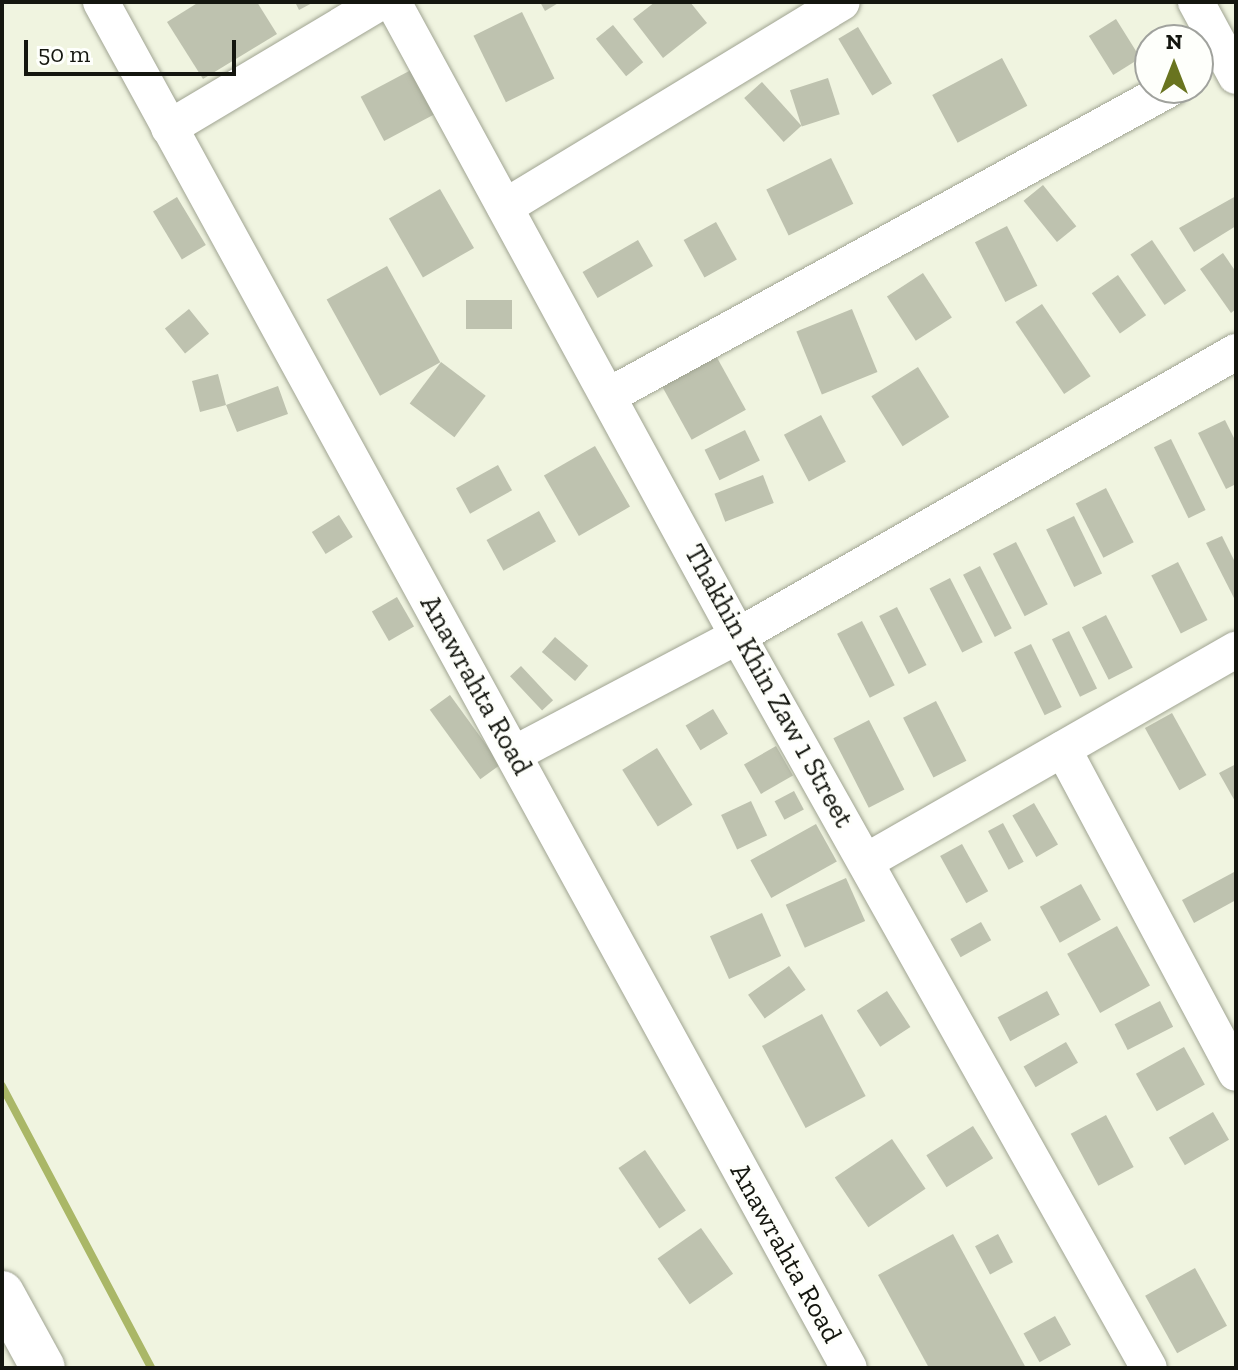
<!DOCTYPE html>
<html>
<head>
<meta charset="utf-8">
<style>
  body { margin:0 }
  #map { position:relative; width:1238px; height:1370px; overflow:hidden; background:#f0f4e0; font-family:"Zilla Slab",serif }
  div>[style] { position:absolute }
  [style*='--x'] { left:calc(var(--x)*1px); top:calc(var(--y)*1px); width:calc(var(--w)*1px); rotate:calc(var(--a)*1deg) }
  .stream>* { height:8px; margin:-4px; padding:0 4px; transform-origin:4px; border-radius:4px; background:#aab767 }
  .building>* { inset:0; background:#bec2af; transform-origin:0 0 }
  .roads { filter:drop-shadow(0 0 2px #a0a492) drop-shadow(0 0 2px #a0a492) }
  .minor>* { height:36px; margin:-18px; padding:0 18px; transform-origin:18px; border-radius:18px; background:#fff }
  .major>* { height:44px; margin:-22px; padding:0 22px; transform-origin:22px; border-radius:22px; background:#fff }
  span { translate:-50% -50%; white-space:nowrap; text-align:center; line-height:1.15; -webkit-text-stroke:6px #fefffb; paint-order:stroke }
  .street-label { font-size:28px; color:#14160f }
  .frame { position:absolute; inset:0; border:4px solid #14160f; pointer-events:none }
  .north { position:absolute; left:1134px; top:24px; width:80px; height:80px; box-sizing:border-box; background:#fefffb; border:2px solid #a0a29d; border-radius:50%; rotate:0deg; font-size:22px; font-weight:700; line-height:32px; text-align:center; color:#14160f }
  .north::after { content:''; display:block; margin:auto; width:28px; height:36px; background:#69741f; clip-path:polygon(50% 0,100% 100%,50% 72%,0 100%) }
  .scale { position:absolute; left:24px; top:40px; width:212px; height:36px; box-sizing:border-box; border:4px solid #14160f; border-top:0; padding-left:10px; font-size:24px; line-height:28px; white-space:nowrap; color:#14160f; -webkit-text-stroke:6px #fefffb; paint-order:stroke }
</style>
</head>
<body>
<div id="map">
  <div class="stream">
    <i style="--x:2;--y:1086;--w:319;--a:62.1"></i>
  </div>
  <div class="building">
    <i style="clip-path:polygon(199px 2px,257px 2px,277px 34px,203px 79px,167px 22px)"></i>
    <i style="clip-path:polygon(295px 2px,314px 2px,299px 10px)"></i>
    <i style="clip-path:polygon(540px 2px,560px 2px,545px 11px)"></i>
    <i style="clip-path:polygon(690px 2px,707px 23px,663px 58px,633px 19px,655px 2px)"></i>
    <i style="left:522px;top:12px;width:74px;height:54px;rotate:64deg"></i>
    <i style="left:1116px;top:19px;width:46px;height:32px;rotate:58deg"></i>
    <i style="left:613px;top:25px;width:48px;height:22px;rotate:51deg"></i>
    <i style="left:858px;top:27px;width:66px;height:23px;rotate:59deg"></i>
    <i style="left:1002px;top:58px;width:54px;height:79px;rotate:62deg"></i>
    <i style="left:411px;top:70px;width:50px;height:57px;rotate:62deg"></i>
    <i style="left:828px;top:78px;width:38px;height:40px;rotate:72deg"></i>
    <i style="left:762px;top:82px;width:59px;height:24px;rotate:48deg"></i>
    <i style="left:831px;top:158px;width:51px;height:72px;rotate:64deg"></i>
    <i style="left:1043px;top:185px;width:53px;height:25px;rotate:51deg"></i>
    <i style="left:440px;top:189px;width:68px;height:59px;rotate:60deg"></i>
    <i style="clip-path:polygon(1236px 196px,1236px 226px,1194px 252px,1179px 228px)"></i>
    <i style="left:177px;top:197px;width:56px;height:28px;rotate:59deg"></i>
    <i style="left:716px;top:222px;width:43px;height:37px;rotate:61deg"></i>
    <i style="left:1007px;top:226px;width:67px;height:36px;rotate:63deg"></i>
    <i style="left:638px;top:240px;width:30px;height:64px;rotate:60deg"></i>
    <i style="left:1152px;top:240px;width:61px;height:26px;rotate:56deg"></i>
    <i style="clip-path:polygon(1223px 253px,1236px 272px,1236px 309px,1231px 313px,1200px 269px)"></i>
    <i style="left:387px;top:266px;width:110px;height:69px;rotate:61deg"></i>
    <i style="left:923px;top:273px;width:53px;height:43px;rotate:57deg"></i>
    <i style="left:1118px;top:275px;width:49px;height:32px;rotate:55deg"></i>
    <i style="left:466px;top:300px;width:46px;height:29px"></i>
    <i style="left:1042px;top:304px;width:87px;height:32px;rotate:56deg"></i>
    <i style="left:189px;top:309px;width:32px;height:31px;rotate:51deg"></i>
    <i style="left:852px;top:309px;width:68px;height:60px;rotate:68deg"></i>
    <i style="left:710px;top:345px;width:74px;height:62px;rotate:61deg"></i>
    <i style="left:441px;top:362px;width:56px;height:52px;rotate:37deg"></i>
    <i style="left:918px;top:367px;width:59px;height:55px;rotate:58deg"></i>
    <i style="clip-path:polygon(218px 374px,226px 405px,278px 386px,288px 414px,237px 432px,226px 405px,200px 412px,192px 381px)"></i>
    <i style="left:821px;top:415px;width:53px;height:42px;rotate:62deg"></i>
    <i style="clip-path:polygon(1225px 420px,1236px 442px,1236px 484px,1226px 489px,1198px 433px)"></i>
    <i style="left:745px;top:430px;width:34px;height:45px;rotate:64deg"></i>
    <i style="left:1171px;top:439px;width:79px;height:19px;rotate:64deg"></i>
    <i style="left:595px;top:446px;width:70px;height:59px;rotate:60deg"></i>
    <i style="left:498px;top:465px;width:29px;height:48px;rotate:61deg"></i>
    <i style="left:763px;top:475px;width:30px;height:52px;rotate:69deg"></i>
    <i style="left:1106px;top:488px;width:61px;height:34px;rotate:63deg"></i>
    <i style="left:539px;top:511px;width:35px;height:60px;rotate:61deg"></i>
    <i style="left:339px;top:515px;width:26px;height:32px;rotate:58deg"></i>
    <i style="left:1074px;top:516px;width:64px;height:31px;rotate:64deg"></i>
    <i style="clip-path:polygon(1222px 536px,1236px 564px,1236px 602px,1206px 543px)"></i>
    <i style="left:1016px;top:542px;width:70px;height:26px;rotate:63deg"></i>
    <i style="left:1178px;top:562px;width:65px;height:30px;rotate:63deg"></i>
    <i style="left:980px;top:566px;width:70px;height:19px;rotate:63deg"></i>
    <i style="left:950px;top:578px;width:72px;height:23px;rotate:63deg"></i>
    <i style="left:397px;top:597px;width:34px;height:29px;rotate:60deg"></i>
    <i style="left:897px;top:607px;width:65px;height:20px;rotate:63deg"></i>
    <i style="left:1106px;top:615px;width:59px;height:27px;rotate:63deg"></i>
    <i style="left:862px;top:621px;width:72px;height:28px;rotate:63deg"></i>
    <i style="left:1069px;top:631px;width:64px;height:19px;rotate:64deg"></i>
    <i style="left:555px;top:637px;width:44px;height:20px;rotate:41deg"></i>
    <i style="left:1031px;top:644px;width:70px;height:19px;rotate:64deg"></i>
    <i style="left:521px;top:666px;width:47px;height:15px;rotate:47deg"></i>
    <i style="left:450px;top:695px;width:86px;height:25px;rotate:54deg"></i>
    <i style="left:936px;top:701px;width:67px;height:37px;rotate:63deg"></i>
    <i style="left:713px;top:709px;width:29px;height:32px;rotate:59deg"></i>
    <i style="left:1172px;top:713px;width:71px;height:31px;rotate:61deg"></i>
    <i style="left:869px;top:720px;width:78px;height:40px;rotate:63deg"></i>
    <i style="left:776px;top:746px;width:34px;height:37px;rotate:60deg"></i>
    <i style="left:657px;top:748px;width:67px;height:41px;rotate:58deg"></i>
    <i style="clip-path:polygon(1236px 764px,1236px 803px,1219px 773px)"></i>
    <i style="left:794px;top:791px;width:21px;height:22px;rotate:62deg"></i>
    <i style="left:751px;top:801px;width:38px;height:33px;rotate:65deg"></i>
    <i style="left:1034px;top:803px;width:48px;height:25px;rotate:60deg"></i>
    <i style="left:1003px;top:823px;width:44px;height:17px;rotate:62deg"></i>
    <i style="left:816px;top:824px;width:43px;height:75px;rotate:61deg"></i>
    <i style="left:962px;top:844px;width:54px;height:25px;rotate:61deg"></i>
    <i style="clip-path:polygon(1236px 871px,1236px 900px,1194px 923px,1182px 900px)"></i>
    <i style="left:846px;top:878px;width:47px;height:66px;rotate:66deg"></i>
    <i style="left:1081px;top:884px;width:41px;height:47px;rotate:61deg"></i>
    <i style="left:762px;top:913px;width:47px;height:57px;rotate:66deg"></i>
    <i style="left:981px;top:922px;width:21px;height:35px;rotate:61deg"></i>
    <i style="left:1117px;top:926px;width:68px;height:57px;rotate:61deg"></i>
    <i style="left:789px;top:966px;width:29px;height:50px;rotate:55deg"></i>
    <i style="left:887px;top:991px;width:43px;height:36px;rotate:57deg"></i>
    <i style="left:1047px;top:991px;width:27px;height:56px;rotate:62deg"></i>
    <i style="left:1160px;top:1001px;width:29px;height:51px;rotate:63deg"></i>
    <i style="left:822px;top:1014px;width:93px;height:68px;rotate:62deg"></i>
    <i style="left:1066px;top:1042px;width:24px;height:49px;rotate:60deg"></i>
    <i style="left:1184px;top:1047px;width:43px;height:55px;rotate:61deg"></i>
    <i style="left:1213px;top:1112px;width:32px;height:51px;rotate:60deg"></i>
    <i style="left:1106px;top:1115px;width:59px;height:40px;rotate:62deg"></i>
    <i style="left:973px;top:1126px;width:38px;height:55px;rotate:58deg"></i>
    <i style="left:892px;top:1139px;width:60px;height:69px;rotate:56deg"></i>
    <i style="left:645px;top:1150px;width:73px;height:32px;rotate:56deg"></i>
    <i style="left:701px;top:1228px;width:56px;height:53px;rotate:55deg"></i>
    <i style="clip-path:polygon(953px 1234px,1026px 1368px,929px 1368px,878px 1275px)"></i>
    <i style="left:998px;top:1234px;width:32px;height:26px;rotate:62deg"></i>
    <i style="left:1195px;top:1268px;width:66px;height:57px;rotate:61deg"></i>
    <i style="left:1055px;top:1316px;width:33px;height:36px;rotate:61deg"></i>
  </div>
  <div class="roads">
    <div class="minor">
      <i style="--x:101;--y:2;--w:1557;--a:61.3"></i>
      <i style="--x:393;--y:2;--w:722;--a:61.45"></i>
      <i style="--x:738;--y:636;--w:839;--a:60.69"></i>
      <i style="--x:1196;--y:2;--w:84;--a:61.6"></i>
      <i style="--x:169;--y:128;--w:246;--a:-30.8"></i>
      <i style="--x:505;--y:207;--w:394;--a:-31.3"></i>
      <i style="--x:610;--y:395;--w:640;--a:-28.69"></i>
      <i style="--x:1063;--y:749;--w:367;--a:61.9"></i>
      <i style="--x:514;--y:754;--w:253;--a:-27.8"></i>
      <i style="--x:738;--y:636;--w:573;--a:-29.7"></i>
      <i style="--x:867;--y:861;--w:425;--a:-29.8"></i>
    </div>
    <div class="major">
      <i style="--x:2;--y:1293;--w:85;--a:61.3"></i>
    </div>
  </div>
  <div class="street-label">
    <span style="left:476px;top:685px;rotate:61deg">Anawrahta Road</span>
    <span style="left:769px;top:686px;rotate:61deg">Thakhin Khin Zaw 1 Street</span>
    <span style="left:786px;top:1253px;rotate:61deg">Anawrahta Road</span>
  </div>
  <div class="frame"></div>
  <div class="north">N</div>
  <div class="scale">50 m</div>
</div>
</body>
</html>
